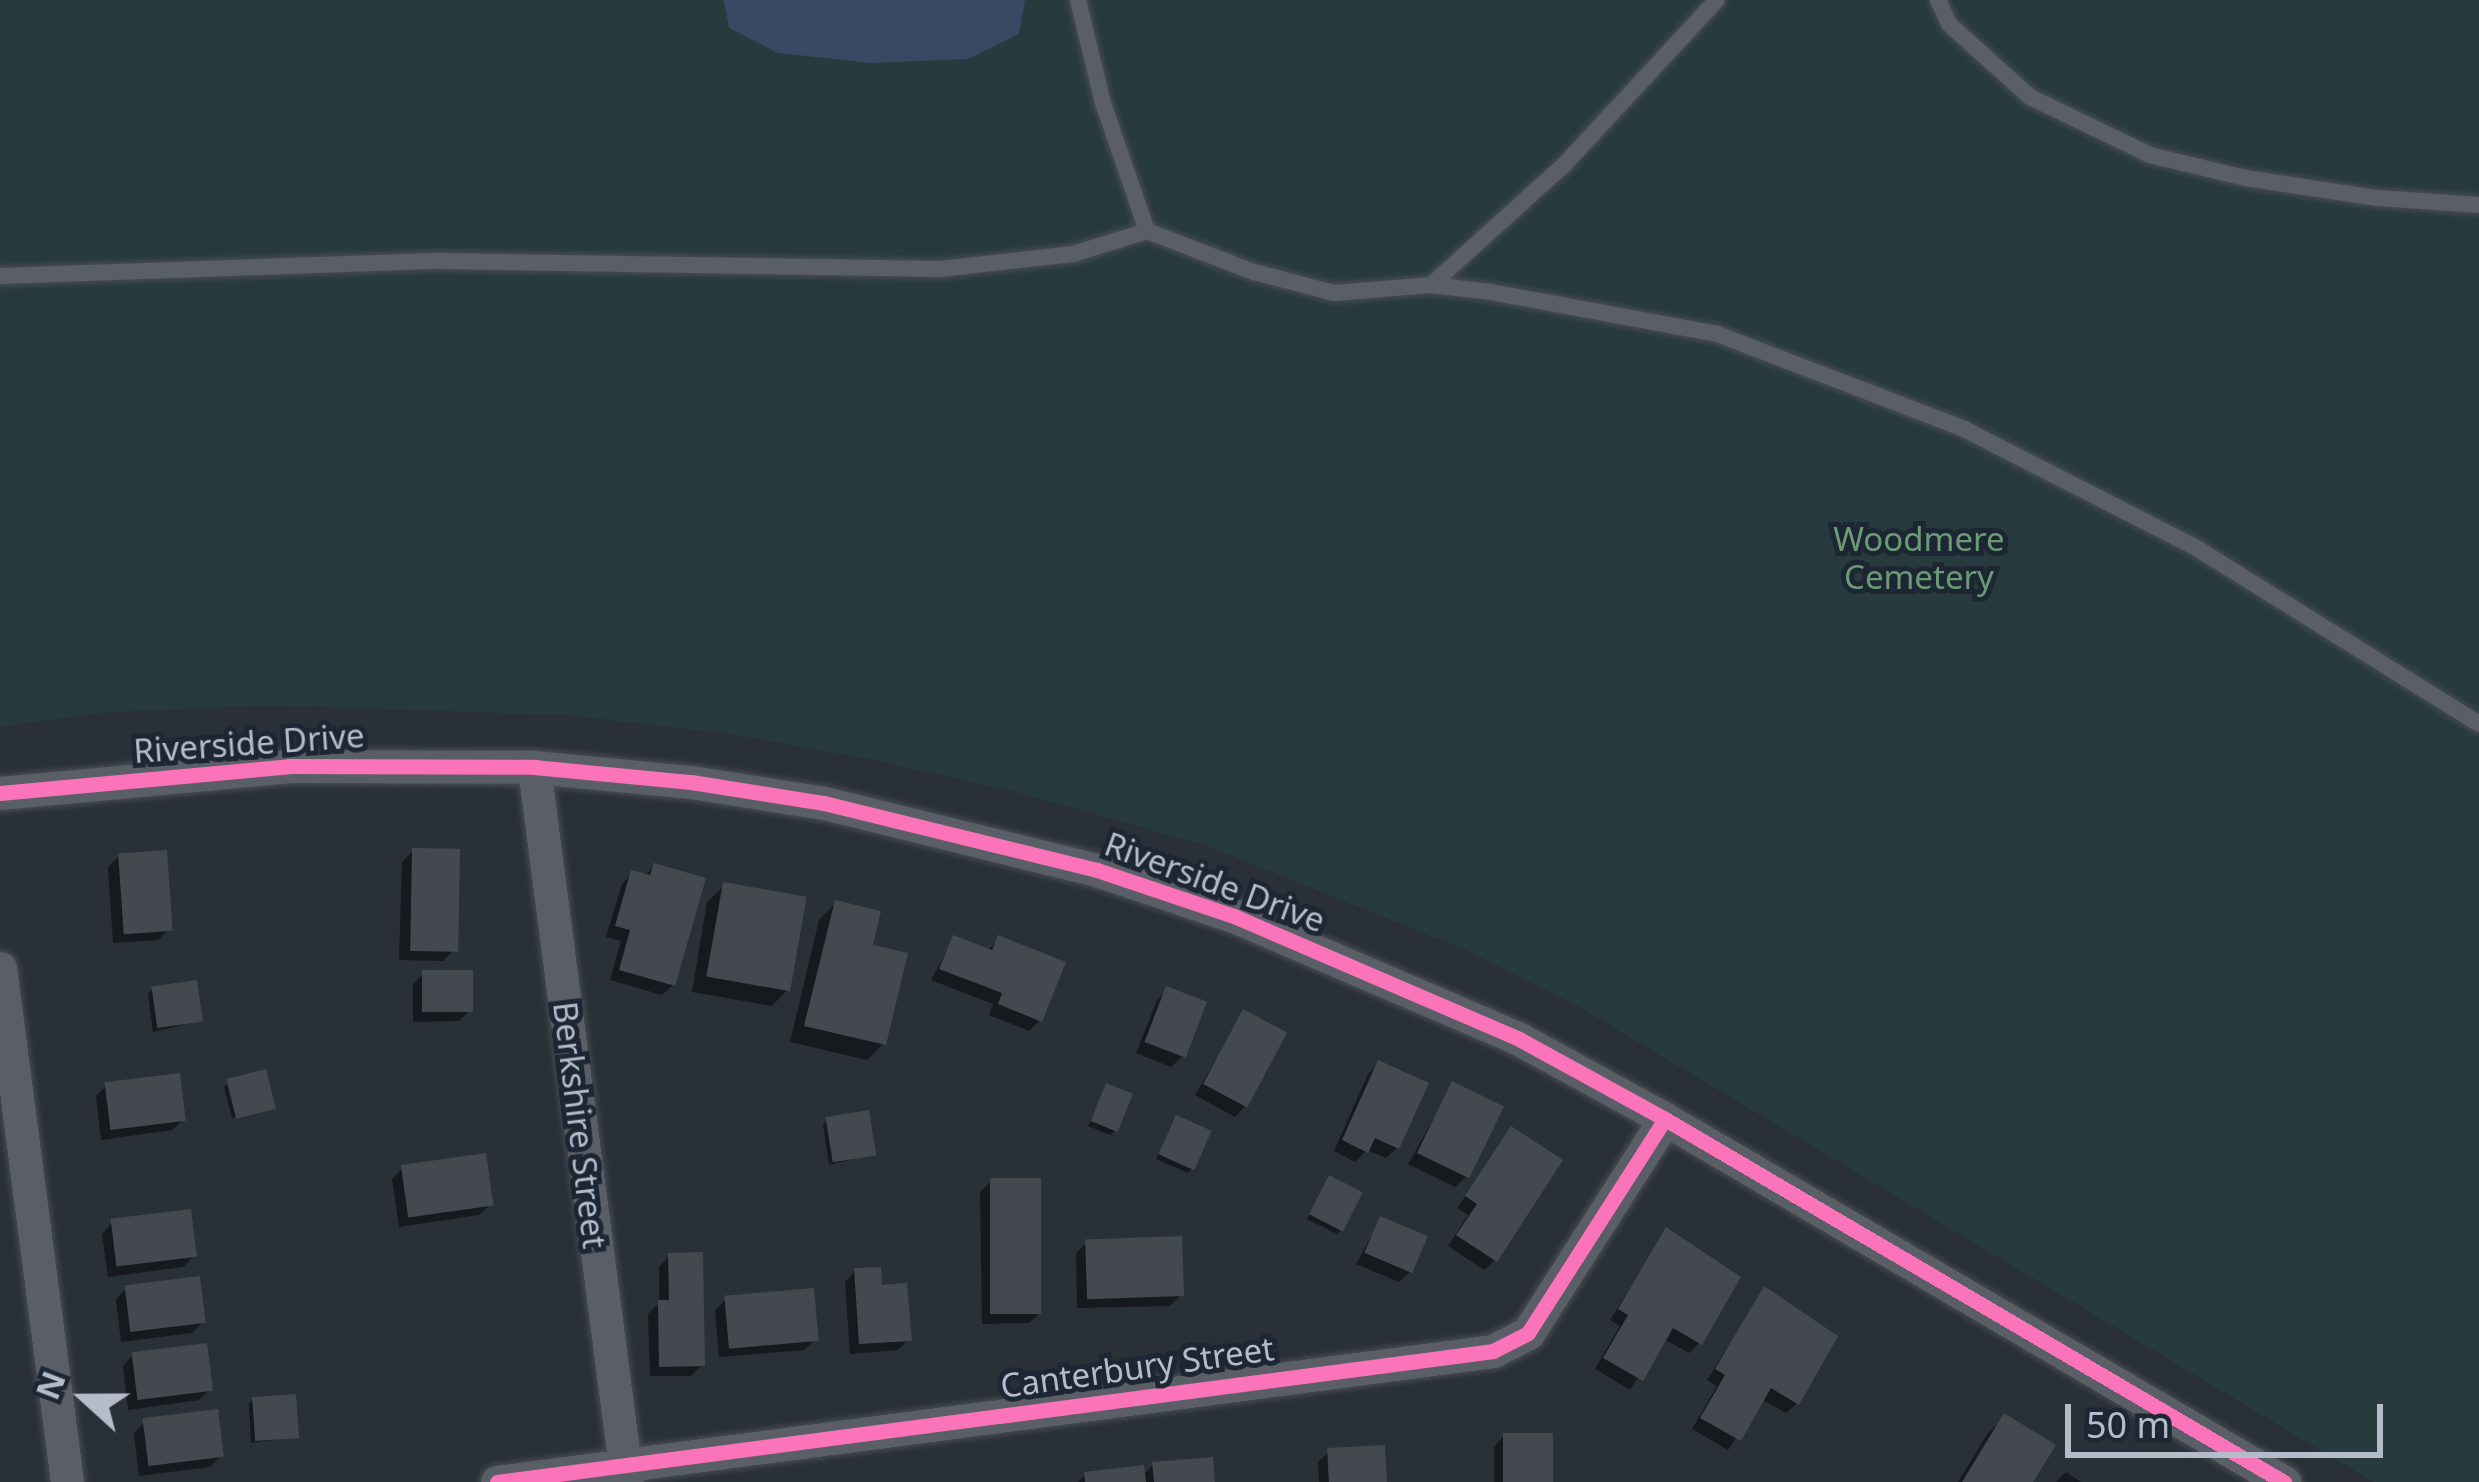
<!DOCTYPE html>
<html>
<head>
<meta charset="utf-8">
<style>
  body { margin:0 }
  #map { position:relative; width:2479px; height:1482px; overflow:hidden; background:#2a3038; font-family:"Noto Sans",sans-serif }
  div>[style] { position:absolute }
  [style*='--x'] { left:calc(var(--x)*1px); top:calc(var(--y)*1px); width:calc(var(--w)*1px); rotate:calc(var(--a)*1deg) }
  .green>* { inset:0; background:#273a3e }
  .water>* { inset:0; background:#384963 }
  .shadow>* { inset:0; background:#0007 }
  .building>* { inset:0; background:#444950; transform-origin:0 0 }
  .roads { filter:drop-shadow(0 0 3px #484c53) drop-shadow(0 0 3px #484c53) }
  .service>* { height:16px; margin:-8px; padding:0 8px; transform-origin:8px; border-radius:8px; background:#5a5e66 }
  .minor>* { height:33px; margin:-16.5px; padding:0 16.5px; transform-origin:16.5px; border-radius:16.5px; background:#5a5e66 }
  .cycleway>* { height:15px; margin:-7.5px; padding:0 7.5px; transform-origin:7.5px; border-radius:7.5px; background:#fb73b8 }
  span { translate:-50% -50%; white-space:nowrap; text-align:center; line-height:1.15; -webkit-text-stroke:10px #1d2633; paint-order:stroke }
  .park-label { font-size:33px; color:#6b9a76 }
  .street-label { font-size:33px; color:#b4bcc9 }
  .north { position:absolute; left:24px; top:1338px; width:120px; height:120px; -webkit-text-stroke:9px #1d2633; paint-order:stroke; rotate:291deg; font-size:33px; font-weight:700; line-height:48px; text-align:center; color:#b4bcc9 }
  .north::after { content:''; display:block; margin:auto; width:42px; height:54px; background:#b4bcc9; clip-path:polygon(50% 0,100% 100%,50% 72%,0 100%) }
  .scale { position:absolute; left:2065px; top:1404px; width:318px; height:54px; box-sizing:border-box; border:6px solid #b4bcc9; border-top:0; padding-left:15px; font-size:36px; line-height:42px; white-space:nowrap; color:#b4bcc9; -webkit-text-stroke:9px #1d2633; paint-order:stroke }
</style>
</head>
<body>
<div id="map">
  <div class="green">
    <i style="clip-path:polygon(0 0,2479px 0,2479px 1482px,2374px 1482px,1583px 1009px,1461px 948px,1207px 846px,1013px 791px,869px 759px,732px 734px,565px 715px,269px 705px,99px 713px,0 727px)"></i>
  </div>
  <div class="water">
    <i style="clip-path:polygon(724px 0,1025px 0,1019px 34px,968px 59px,872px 63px,778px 53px,729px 28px)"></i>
  </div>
  <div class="shadow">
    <i style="clip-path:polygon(413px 851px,454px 950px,443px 961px,399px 960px,402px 862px)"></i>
    <i style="clip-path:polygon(119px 856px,169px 929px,158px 940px,113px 943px,108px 867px)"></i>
    <i style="clip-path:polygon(654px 866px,673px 985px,662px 995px,610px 980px,621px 941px,606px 937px,622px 884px,632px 873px,644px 877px)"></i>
    <i style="clip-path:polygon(724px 886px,788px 989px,772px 1006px,692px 992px,707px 902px)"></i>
    <i style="clip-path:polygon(836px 903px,869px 947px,883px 1044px,867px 1060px,790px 1042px,819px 920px)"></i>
    <i style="clip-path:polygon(954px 938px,988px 950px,999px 939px,1040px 1020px,1029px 1031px,989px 1015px,993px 1004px,931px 980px)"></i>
    <i style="clip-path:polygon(424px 973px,470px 1011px,459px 1021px,413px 1022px,413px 984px)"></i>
    <i style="clip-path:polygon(153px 989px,200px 1021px,153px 1032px,148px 994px)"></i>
    <i style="clip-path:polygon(1167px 990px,1182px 1057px,1171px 1067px,1136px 1053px,1157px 1000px)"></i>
    <i style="clip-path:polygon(1244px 1013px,1245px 1106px,1235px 1117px,1195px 1095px)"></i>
    <i style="clip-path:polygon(1379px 1063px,1397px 1148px,1386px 1158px,1367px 1150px,1355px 1162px,1334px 1151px,1368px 1074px)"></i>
    <i style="clip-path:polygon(228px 1083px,272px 1107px,232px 1118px,224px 1087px)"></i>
    <i style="clip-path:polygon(1453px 1084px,1466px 1177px,1455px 1187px,1408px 1164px)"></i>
    <i style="clip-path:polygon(107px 1085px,183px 1120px,172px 1130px,101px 1140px,96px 1096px)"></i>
    <i style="clip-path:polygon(1107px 1086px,1115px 1131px,1110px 1135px,1088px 1126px)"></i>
    <i style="clip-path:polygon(1177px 1119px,1193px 1168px,1188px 1173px,1156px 1159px)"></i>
    <i style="clip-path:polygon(828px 1120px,873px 1154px,829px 1165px,823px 1125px)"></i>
    <i style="clip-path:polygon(1511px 1130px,1495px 1260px,1484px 1270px,1448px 1246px,1468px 1215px,1457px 1208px)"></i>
    <i style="clip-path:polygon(403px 1168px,490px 1205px,479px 1215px,399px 1227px,392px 1179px)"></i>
    <i style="clip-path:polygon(1329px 1179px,1342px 1229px,1337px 1234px,1307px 1219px)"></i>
    <i style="clip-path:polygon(991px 1181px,1040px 1313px,1029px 1323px,982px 1324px,980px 1192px)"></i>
    <i style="clip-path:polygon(1381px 1219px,1410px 1272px,1399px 1282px,1356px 1264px)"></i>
    <i style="clip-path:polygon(112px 1223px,194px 1256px,183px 1267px,108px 1277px,102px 1234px)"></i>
    <i style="clip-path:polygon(1666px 1231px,1699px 1343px,1689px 1353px,1664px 1339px,1630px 1390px,1595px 1369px,1620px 1326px,1610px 1320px)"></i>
    <i style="clip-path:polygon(1087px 1242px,1181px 1295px,1170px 1306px,1077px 1308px,1076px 1253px)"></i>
    <i style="clip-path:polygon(669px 1256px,702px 1365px,691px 1376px,650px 1376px,648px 1314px,659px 1303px,659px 1267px)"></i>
    <i style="clip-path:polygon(855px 1271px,879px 1288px,908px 1340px,898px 1350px,850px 1354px,845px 1282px)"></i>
    <i style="clip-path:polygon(127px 1288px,203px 1322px,192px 1333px,121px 1342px,116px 1299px)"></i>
    <i style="clip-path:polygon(1764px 1290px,1797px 1403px,1786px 1413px,1761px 1399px,1728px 1450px,1692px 1429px,1717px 1386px,1707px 1380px)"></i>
    <i style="clip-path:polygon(726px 1299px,815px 1339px,805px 1350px,719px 1357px,715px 1310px)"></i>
    <i style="clip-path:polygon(133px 1355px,209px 1390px,199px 1400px,128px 1410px,123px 1366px)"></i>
    <i style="clip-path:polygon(253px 1399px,296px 1437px,251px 1443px,249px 1404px)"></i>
    <i style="clip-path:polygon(2005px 1417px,2029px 1482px,1958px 1482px,1988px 1433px)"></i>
    <i style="clip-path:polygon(145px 1422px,221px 1456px,210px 1467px,139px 1476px,134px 1433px)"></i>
    <i style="clip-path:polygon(1504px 1436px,1550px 1482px,1494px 1482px,1494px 1447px)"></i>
    <i style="clip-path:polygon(1329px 1452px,1384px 1482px,1319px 1482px,1318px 1462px)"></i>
    <i style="clip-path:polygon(1153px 1465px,1212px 1482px,1078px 1482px,1085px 1475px,1142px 1476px)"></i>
    <i style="clip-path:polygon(2066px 1472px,2081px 1482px,2056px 1482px)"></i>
  </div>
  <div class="building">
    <i style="left:412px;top:848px;width:48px;height:103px;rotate:1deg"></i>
    <i style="left:167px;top:850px;width:81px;height:49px;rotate:86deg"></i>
    <i style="clip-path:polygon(654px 863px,706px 878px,675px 986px,619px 970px,630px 930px,615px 926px,631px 870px,650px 875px)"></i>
    <i style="left:723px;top:882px;width:85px;height:96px;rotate:10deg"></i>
    <i style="clip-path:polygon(835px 900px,881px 911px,873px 945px,908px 953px,886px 1045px,804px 1026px)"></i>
    <i style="clip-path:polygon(953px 935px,992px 950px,998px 935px,1066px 962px,1042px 1022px,998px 1004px,1002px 993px,939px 969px)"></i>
    <i style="left:422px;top:970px;width:51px;height:42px"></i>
    <i style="left:197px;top:980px;width:42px;height:46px;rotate:82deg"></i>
    <i style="left:1166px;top:986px;width:44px;height:60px;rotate:21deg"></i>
    <i style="left:1243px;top:1009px;width:50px;height:85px;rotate:28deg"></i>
    <i style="clip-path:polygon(1378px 1060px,1429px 1083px,1399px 1149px,1375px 1138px,1368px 1153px,1342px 1140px)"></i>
    <i style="left:266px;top:1069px;width:41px;height:41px;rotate:76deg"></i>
    <i style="left:180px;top:1073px;width:48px;height:76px;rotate:83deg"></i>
    <i style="left:1452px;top:1081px;width:58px;height:80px;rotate:26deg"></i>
    <i style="left:1106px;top:1083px;width:29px;height:41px;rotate:22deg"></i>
    <i style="left:869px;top:1110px;width:46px;height:44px;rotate:81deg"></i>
    <i style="left:1176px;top:1115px;width:39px;height:43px;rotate:24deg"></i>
    <i style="clip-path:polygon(1511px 1126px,1563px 1160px,1497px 1262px,1456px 1235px,1477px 1204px,1465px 1196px)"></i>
    <i style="left:486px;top:1153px;width:53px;height:86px;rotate:82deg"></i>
    <i style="left:1329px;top:1175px;width:38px;height:44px;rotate:27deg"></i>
    <i style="left:990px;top:1178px;width:51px;height:136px"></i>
    <i style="left:191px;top:1209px;width:48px;height:81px;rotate:83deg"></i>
    <i style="left:1380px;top:1216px;width:52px;height:40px;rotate:23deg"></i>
    <i style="clip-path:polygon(1666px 1227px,1741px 1277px,1702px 1345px,1673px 1328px,1643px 1381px,1603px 1358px,1628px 1315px,1618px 1309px)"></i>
    <i style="left:1182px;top:1236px;width:60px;height:97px;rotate:88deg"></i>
    <i style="clip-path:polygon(703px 1252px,705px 1366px,659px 1367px,658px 1300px,669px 1300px,668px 1253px)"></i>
    <i style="clip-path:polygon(881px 1267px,882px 1285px,907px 1283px,912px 1341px,859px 1344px,854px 1268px)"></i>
    <i style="left:200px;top:1276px;width:47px;height:76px;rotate:83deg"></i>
    <i style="clip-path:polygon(1764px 1286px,1838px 1336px,1799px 1405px,1771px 1388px,1741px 1441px,1700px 1418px,1725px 1375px,1715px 1369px)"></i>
    <i style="left:814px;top:1288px;width:53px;height:90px;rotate:85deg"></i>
    <i style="left:207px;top:1343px;width:48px;height:76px;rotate:83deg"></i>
    <i style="left:296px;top:1394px;width:44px;height:44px;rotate:86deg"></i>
    <i style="left:218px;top:1409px;width:48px;height:76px;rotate:83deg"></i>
    <i style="clip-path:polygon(2004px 1413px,2056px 1445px,2033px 1482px,1962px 1482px)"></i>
    <i style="left:1503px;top:1433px;width:50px;height:49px"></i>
    <i style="left:1385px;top:1445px;width:37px;height:58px;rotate:87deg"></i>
    <i style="clip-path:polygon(1213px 1457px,1215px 1482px,1154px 1482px,1152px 1462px)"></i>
    <i style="clip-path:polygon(1144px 1465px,1146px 1482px,1085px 1482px,1084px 1472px)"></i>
  </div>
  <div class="roads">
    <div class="service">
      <i style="--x:1078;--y:0;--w:106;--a:76.4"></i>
      <i style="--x:1103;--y:103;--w:135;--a:71"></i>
      <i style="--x:1938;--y:0;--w:26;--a:65"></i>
      <i style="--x:1949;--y:24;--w:109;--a:42"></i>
      <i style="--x:2030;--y:97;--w:133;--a:25.8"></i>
      <i style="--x:2150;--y:155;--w:98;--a:13.6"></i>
      <i style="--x:2245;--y:178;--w:134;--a:8.6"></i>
      <i style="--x:2378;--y:198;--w:101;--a:4"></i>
      <i style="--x:0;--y:276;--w:440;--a:-2"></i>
      <i style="--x:440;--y:261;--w:501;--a:0.91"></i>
      <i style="--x:941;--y:269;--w:133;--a:-6.5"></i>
      <i style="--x:1073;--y:254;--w:77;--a:-17.3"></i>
      <i style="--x:1147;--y:231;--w:115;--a:21"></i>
      <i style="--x:1254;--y:272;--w:83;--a:14.7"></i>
      <i style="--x:1334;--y:293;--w:97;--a:-4.7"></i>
      <i style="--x:1431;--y:285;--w:60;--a:6.7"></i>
      <i style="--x:1491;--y:292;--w:230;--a:10.5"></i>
      <i style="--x:1717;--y:334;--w:265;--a:21"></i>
      <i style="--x:1964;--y:429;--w:263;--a:27.1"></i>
      <i style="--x:2198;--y:549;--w:331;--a:31.9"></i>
      <i style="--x:1431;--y:285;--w:179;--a:-42.1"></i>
      <i style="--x:1564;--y:165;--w:225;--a:-47.2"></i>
    </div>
    <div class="minor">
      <i style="--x:534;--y:767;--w:721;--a:82.59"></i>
      <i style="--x:0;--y:793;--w:290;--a:-5.3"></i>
      <i style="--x:289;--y:766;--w:245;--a:0.2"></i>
      <i style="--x:534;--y:767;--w:158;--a:5.5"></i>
      <i style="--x:691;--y:782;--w:135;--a:9"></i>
      <i style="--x:824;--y:803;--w:281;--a:13.8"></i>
      <i style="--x:1097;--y:870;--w:145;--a:18.6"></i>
      <i style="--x:1234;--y:916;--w:310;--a:23.3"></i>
      <i style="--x:1519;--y:1039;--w:166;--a:28.7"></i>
      <i style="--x:1665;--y:1119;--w:718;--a:30.39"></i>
      <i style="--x:0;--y:968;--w:518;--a:82.57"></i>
      <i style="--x:497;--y:1482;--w:1005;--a:-7.49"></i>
      <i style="--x:1493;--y:1351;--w:39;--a:-27"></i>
      <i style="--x:1528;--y:1333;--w:254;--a:-57.4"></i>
    </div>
  </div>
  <div class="cycleway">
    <i style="--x:0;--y:793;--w:290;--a:-5.3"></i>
    <i style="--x:289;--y:766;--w:245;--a:0.2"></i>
    <i style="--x:534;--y:767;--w:158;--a:5.5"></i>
    <i style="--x:691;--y:782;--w:135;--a:9"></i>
    <i style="--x:824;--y:803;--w:281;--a:13.8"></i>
    <i style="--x:1097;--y:870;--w:145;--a:18.6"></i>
    <i style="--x:1234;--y:916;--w:310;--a:23.3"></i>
    <i style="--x:1519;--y:1039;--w:166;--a:28.7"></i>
    <i style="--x:1665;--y:1119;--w:718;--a:30.39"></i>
    <i style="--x:497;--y:1482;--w:1005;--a:-7.49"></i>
    <i style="--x:1493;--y:1351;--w:39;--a:-27"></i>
    <i style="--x:1528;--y:1333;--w:254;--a:-57.4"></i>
  </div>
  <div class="park-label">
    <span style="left:1919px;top:558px">Woodmere<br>Cemetery</span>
  </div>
  <div class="street-label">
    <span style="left:249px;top:743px;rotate:-4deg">Riverside Drive</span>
    <span style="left:1215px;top:882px;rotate:20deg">Riverside Drive</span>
    <span style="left:580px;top:1125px;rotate:83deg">Berkshire Street</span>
    <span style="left:1137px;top:1367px;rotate:-8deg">Canterbury Street</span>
  </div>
  <div class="north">N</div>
  <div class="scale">50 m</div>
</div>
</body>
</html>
